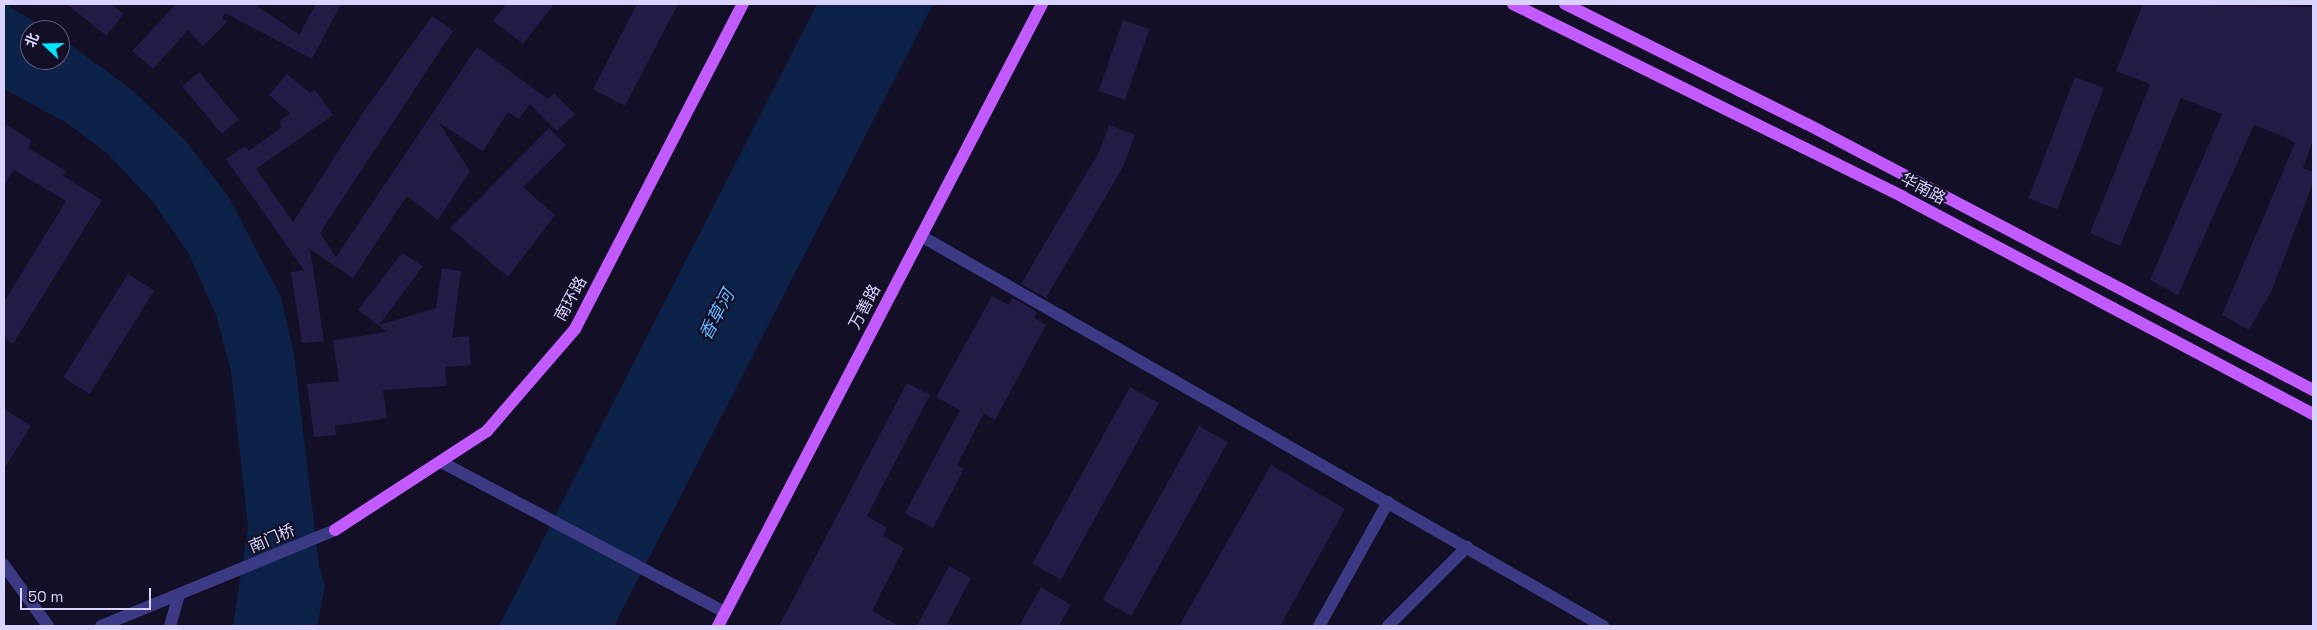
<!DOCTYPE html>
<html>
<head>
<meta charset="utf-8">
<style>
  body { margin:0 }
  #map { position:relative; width:2317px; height:630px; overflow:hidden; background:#130f26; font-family:"Space Grotesk","Noto Sans SC",sans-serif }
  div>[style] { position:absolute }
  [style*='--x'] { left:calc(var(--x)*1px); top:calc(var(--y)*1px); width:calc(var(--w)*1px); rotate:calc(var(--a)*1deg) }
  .water>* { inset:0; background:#0c2248 }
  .building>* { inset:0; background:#241b47; transform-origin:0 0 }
  .minor>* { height:12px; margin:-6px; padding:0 6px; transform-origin:6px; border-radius:6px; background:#3d3a85 }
  .major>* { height:12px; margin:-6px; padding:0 6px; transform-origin:6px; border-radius:6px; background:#c25bff }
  span { translate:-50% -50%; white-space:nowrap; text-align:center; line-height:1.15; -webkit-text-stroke:4px #130f26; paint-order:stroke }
  .street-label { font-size:16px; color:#d9d4ff }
  .water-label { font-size:18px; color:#62b6ff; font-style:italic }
  .frame { position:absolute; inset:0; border:5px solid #d9d4ff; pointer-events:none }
  .north { position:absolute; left:20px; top:20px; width:50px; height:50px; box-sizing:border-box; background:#130f26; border:1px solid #625e7d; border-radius:50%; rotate:291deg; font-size:14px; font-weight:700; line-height:20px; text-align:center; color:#d9d4ff }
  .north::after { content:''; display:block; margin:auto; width:18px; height:22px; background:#00e5ff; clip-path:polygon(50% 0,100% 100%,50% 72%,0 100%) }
  .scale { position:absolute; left:20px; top:588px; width:131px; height:22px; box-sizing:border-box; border:2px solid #d9d4ff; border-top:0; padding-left:6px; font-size:15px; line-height:18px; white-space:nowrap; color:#d9d4ff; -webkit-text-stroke:4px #130f26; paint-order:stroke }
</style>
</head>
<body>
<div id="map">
  <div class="water">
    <i style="clip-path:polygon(4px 4px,50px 30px,30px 30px,30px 60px,60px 60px,60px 37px,132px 90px,185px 140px,228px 196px,281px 297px,294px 354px,319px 566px,325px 586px,317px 626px,233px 626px,248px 528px,231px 371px,216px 315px,189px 254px,153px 202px,107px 153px,67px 123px,4px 89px)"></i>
    <i style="clip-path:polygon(817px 4px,933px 4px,614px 626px,499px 626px)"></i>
  </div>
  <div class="building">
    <i style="clip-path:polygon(67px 4px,111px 4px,124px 14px,106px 36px)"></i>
    <i style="clip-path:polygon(176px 4px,255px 4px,299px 35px,316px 4px,341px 4px,312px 59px,225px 13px,222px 18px,227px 22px,203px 46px,188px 30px,153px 69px,132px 51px)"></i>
    <i style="clip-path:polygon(506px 4px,554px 4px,523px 44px,493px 21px)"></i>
    <i style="clip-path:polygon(637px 4px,678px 4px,625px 106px,593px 89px)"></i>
    <i style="clip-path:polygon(2143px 4px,2313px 7px,2313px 140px,2303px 168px,2313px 172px,2313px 183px,2272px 290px,2249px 330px,2222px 315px,2295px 143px,2285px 137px,2254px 125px,2178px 295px,2150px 280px,2222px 114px,2181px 98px,2120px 246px,2090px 233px,2150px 84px,2116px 71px)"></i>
    <i style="clip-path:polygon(432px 16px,453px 31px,320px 233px,336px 257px,477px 47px,548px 99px,554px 93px,575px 114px,557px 131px,530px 104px,519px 119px,508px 112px,483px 151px,439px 123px,470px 171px,438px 220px,407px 196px,353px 278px,310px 249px,324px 341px,302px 343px,291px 272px,304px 270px,226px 159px,245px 146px,249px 151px,282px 127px,279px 122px,290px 113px,269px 95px,287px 74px,310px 93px,315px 90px,333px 115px,256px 169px,293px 222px,362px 114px)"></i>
    <i style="left:1123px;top:20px;width:28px;height:75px;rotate:19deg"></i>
    <i style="left:199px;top:72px;width:62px;height:22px;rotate:50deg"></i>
    <i style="left:2075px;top:77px;width:31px;height:130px;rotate:21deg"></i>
    <i style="clip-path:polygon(4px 123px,32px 141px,28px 148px,66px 171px,63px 176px,102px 200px,13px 344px,4px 338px,4px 302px,66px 201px,14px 170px,4px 185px)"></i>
    <i style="clip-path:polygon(1109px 125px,1135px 135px,1124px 165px,1046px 298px,1021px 284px,1099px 152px)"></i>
    <i style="clip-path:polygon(549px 128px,566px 145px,523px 187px,555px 215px,508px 277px,450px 228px)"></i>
    <i style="clip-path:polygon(402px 253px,423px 266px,379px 325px,436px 308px,442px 268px,461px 271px,452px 338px,469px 336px,471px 365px,445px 367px,447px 386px,383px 390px,387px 418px,335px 426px,336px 435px,314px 437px,307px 384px,339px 381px,333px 340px,387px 332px,358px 310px)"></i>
    <i style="left:128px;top:274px;width:31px;height:122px;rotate:32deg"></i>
    <i style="clip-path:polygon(992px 296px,1009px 305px,1013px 298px,1037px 312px,1034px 318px,1046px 325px,995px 420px,984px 413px,957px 465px,964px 469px,933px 528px,905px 513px,960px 410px,936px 397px)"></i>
    <i style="clip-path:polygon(907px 383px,930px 395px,867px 516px,887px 528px,883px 536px,904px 548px,872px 611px,899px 626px,779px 626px)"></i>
    <i style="left:1130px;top:387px;width:33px;height:202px;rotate:29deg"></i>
    <i style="clip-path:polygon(4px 409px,31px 426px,4px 469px)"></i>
    <i style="left:1199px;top:426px;width:33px;height:199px;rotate:29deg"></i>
    <i style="clip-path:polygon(1271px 465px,1345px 509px,1280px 626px,1179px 626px)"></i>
    <i style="clip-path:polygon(949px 566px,971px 578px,946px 626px,917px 626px)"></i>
    <i style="clip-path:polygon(1041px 587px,1071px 605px,1059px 626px,1019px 626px)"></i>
  </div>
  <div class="minor">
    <i style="--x:921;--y:236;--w:786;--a:29.76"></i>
    <i style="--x:443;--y:463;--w:319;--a:27.9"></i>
    <i style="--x:4;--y:565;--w:75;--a:54.2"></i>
    <i style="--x:101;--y:626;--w:253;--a:-22.3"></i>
    <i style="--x:170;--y:626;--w:33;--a:-74"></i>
    <i style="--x:1319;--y:626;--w:142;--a:-60.9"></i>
    <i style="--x:1388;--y:626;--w:112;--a:-45"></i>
  </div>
  <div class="major">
    <i style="--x:1513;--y:4;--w:435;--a:26.3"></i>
    <i style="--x:1903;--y:197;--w:464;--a:27.9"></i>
    <i style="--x:1565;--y:4;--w:270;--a:26.4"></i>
    <i style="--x:1807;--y:124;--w:572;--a:27.73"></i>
    <i style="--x:335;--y:530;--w:181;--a:-33.1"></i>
    <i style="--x:487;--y:431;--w:135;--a:-49.2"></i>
    <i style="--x:575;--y:329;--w:366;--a:-62.7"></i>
    <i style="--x:718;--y:626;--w:701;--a:-62.48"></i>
  </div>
  <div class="street-label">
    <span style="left:1923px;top:189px;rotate:28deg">华南路</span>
    <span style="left:571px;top:299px;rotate:-61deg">南环路</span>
    <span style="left:865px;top:307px;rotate:-62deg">万善路</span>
    <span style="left:272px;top:539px;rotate:-23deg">南门桥</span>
  </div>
  <div class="water-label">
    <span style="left:717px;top:315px;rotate:-62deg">香草河</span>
  </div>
  <div class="frame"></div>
  <div class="north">北</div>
  <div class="scale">50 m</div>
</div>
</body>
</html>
